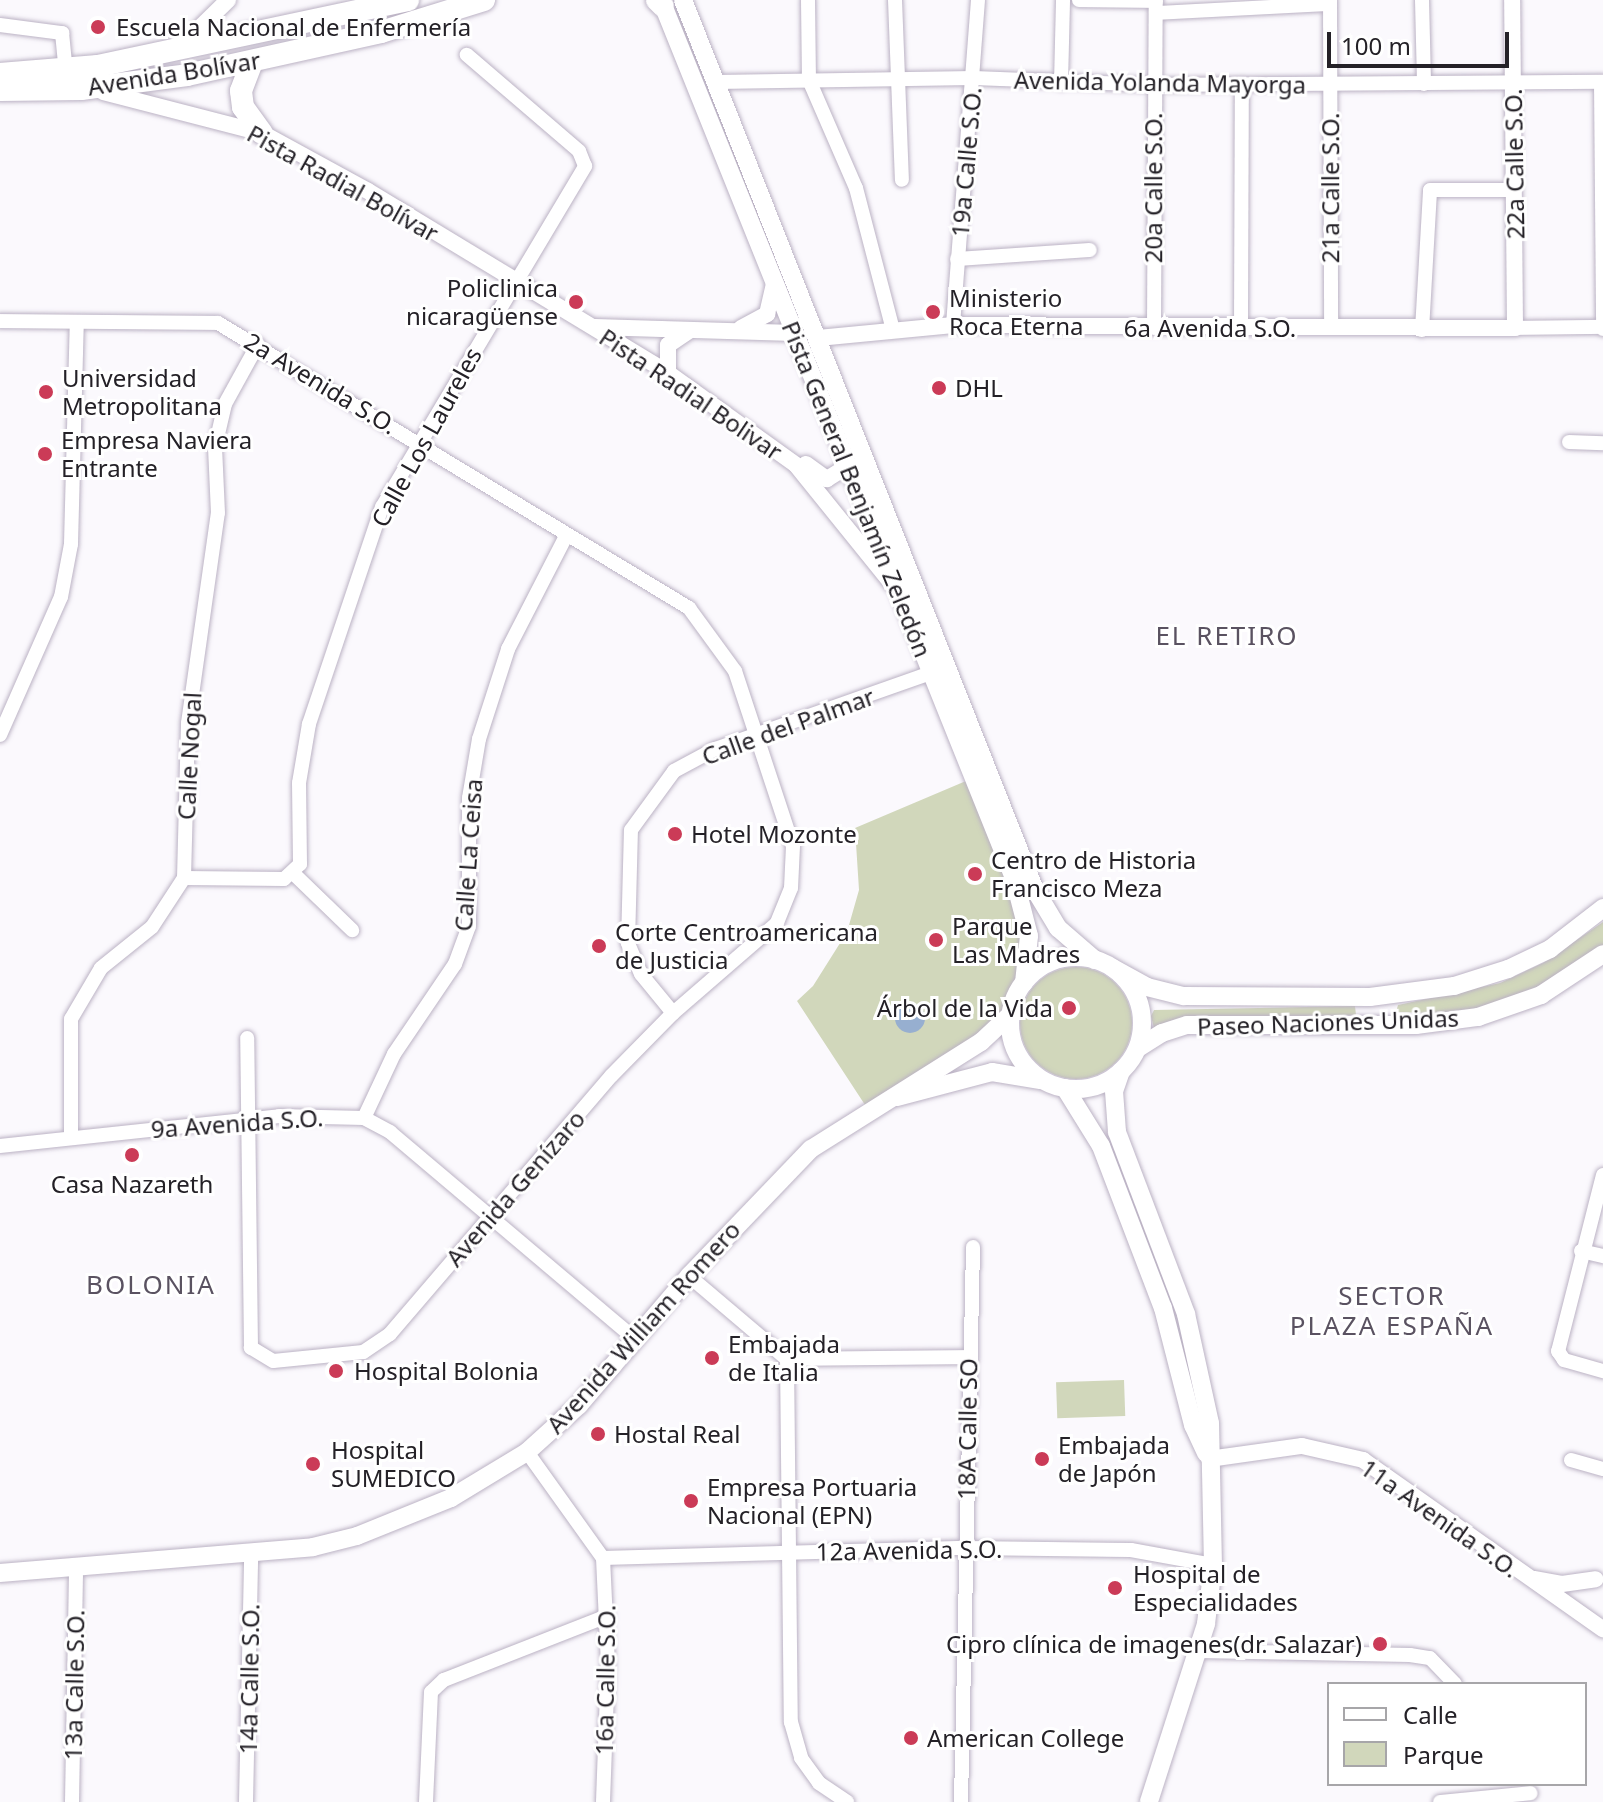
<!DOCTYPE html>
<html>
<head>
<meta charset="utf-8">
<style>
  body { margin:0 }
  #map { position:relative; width:1603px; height:1802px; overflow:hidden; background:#fbf9fd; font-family:"Noto Sans",sans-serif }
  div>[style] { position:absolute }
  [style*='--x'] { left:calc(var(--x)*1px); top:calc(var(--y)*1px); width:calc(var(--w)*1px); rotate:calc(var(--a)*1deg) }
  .green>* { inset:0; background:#d1d7bb; transform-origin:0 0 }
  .round { border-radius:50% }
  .water>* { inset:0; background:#97afd0 }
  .roads { filter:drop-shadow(0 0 2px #bbb2c4) drop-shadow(0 0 2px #bbb2c4) }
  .minor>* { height:14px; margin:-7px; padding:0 7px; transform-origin:7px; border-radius:7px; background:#fff }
  .tertiary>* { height:16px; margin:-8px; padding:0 8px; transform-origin:8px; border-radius:8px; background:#fff }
  .secondary>* { height:18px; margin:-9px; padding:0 9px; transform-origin:9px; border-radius:9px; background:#fff }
  .secondary>.ring { margin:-9px; padding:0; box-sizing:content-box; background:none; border:18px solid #fff; border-radius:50% }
  .trunk>* { height:22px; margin:-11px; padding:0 11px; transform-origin:11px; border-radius:11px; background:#fff }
  .dots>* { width:22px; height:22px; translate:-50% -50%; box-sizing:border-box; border:4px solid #fff; border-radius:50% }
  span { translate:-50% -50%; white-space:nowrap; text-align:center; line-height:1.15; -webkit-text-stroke:6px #fff; paint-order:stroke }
  .poi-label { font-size:24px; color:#242127 }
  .left { translate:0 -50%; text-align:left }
  .right { translate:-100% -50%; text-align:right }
  .street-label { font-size:24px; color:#242127 }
  .neighbourhood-label { font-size:26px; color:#5a5261; letter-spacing:2px }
  .legend { position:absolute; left:1327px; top:1682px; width:260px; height:104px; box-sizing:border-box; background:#fff; border:2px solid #a7a6a9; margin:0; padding:10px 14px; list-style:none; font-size:24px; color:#242127 }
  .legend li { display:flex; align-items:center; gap:16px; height:40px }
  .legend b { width:40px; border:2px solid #a7a6a9 }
  .scale { position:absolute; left:1327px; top:32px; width:182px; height:36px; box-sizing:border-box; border:4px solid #242127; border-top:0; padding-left:10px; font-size:24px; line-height:28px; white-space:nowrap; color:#242127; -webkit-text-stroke:6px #fff; paint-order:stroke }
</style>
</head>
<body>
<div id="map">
  <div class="green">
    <i style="clip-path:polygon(973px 778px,1026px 919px,1024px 983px,1011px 1014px,869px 1111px,797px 1001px,813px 986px,847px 932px,859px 890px,855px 828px)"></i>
    <i style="clip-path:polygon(1603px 922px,1603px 949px,1528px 994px,1464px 1014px,1396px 1012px,1398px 1005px,1500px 983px,1543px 963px)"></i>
    <i class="round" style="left:1020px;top:967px;width:112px;height:112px"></i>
    <i style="clip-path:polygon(1355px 1006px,1356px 1015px,1170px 1021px,1154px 1028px,1151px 1016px,1154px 1010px)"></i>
    <i style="left:1124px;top:1380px;width:36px;height:68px;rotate:88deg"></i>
  </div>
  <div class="water">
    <i class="round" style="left:895px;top:1003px;width:30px;height:30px"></i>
  </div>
  <div class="roads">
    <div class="minor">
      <i style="--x:808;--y:0;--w:80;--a:89.3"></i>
      <i style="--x:809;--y:80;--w:118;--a:66.5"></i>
      <i style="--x:856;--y:188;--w:147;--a:75.4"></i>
      <i style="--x:895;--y:0;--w:180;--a:87.8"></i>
      <i style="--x:1079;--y:0;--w:77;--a:0.7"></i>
      <i style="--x:1330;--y:0;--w:328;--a:89.8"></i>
      <i style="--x:1422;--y:0;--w:84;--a:88.6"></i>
      <i style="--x:1156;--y:13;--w:174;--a:-3"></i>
      <i style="--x:0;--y:25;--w:63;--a:7.4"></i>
      <i style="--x:62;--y:33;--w:40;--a:84.3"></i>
      <i style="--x:716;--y:82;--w:258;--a:-0.9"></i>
      <i style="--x:974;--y:78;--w:179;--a:2.2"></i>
      <i style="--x:1153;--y:85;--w:450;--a:-0.4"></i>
      <i style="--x:1601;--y:82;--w:247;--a:89.5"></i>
      <i style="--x:1061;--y:83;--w:83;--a:-88.6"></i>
      <i style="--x:957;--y:259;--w:133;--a:-3.9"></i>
      <i style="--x:0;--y:321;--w:218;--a:0.5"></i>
      <i style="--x:218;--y:323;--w:551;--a:31.18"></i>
      <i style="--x:689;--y:608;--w:78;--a:53.9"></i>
      <i style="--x:735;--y:671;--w:184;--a:71.7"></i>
      <i style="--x:793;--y:846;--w:42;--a:92.7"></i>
      <i style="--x:791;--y:888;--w:38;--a:112"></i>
      <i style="--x:777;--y:923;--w:138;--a:139.1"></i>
      <i style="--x:673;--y:1013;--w:88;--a:134.5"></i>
      <i style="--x:611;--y:1076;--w:340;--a:130.6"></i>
      <i style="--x:390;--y:1334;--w:32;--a:146"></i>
      <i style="--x:363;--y:1352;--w:90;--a:174.3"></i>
      <i style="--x:273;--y:1361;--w:26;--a:-149"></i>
      <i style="--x:251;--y:1348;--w:310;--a:-90.7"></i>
      <i style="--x:953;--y:325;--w:326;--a:-85.6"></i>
      <i style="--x:1154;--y:328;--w:328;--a:-89.7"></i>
      <i style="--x:1241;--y:328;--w:244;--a:-89.8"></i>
      <i style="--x:1515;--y:328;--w:88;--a:-0.7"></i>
      <i style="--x:1422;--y:330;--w:140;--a:-86.7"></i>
      <i style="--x:1430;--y:190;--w:84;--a:0"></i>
      <i style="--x:1569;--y:442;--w:34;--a:2"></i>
      <i style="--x:0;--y:735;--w:151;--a:-66.2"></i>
      <i style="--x:61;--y:597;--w:54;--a:-79.3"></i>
      <i style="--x:71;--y:544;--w:222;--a:-88.5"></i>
      <i style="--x:294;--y:874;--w:81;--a:44"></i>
      <i style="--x:184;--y:878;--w:100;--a:0.6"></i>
      <i style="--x:284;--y:879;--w:22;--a:-43"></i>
      <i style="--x:300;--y:864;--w:81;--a:-90.7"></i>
      <i style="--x:299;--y:783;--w:60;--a:-80.4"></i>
      <i style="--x:309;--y:724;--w:229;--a:-71.4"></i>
      <i style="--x:382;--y:507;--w:397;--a:-59.2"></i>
      <i style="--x:585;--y:166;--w:16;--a:-112"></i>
      <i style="--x:579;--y:151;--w:148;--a:-139.4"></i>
      <i style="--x:673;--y:1013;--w:50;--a:-129.4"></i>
      <i style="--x:641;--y:974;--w:34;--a:-113"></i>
      <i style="--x:628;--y:943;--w:113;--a:-88.5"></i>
      <i style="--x:631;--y:830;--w:73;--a:-53.9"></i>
      <i style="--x:674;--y:771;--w:47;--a:-28.2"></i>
      <i style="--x:715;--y:749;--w:229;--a:-19.4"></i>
      <i style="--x:364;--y:1118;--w:71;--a:-64.9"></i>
      <i style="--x:394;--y:1054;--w:109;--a:-55.9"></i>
      <i style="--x:455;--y:964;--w:40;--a:-69.8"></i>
      <i style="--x:469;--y:926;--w:128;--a:-90"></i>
      <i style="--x:469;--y:798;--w:60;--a:-80.4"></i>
      <i style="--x:479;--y:739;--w:95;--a:-72.1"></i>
      <i style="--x:508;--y:649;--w:127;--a:-62.8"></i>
      <i style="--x:71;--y:1137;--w:118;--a:-90"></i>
      <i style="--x:71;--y:1019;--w:59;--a:-59.5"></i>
      <i style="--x:101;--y:968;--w:65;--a:-38.8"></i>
      <i style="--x:152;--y:927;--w:59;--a:-56.9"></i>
      <i style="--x:184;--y:878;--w:155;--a:-88.5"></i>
      <i style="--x:188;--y:723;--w:212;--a:-81.9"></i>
      <i style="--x:218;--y:513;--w:66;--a:-92.6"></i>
      <i style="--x:215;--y:447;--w:44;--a:-76.9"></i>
      <i style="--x:225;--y:404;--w:68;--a:-61.2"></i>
      <i style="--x:0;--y:1146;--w:281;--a:-6.1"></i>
      <i style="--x:279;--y:1116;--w:85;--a:1.3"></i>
      <i style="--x:364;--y:1118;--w:30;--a:28"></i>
      <i style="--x:390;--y:1132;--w:321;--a:40.2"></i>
      <i style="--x:1603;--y:1175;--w:182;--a:104.3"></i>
      <i style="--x:1558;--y:1351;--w:11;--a:56"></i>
      <i style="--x:1564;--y:1360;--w:41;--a:15.8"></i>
      <i style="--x:1581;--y:1251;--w:23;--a:13"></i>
      <i style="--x:689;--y:1276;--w:128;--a:40.3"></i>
      <i style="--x:787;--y:1359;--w:181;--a:-0.6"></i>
      <i style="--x:787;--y:1359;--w:363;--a:89.4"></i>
      <i style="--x:791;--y:1722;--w:37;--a:74"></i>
      <i style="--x:801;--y:1758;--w:31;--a:54"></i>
      <i style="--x:819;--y:1783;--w:34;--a:34"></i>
      <i style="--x:527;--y:1452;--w:130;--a:54.4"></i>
      <i style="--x:603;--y:1558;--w:107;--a:87.3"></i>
      <i style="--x:608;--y:1665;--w:137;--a:92.1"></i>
      <i style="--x:1571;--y:1460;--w:33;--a:16"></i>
      <i style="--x:603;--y:1558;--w:363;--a:-1.6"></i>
      <i style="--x:966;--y:1548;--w:165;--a:0.7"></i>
      <i style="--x:1131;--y:1550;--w:83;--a:10.4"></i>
      <i style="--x:1199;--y:1651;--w:211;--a:1.1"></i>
      <i style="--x:1410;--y:1655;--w:20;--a:9"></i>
      <i style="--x:1430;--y:1658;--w:36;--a:46"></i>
      <i style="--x:72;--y:1802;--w:234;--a:-89"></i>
      <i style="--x:246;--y:1802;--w:246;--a:-88.8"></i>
      <i style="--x:426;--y:1802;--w:110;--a:-87.4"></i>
      <i style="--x:431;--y:1692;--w:18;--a:-43"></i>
      <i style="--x:444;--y:1680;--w:175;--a:-21.4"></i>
      <i style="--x:961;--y:1802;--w:555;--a:-88.76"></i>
      <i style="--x:1440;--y:1802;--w:91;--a:-5.6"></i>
    </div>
    <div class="tertiary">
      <i style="--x:178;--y:49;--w:70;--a:-44.4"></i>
      <i style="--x:103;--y:92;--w:164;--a:14.5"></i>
      <i style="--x:262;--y:133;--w:121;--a:28.7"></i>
      <i style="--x:368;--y:191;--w:351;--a:31.2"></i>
      <i style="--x:668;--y:373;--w:158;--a:35.7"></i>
      <i style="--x:796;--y:465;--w:154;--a:51.1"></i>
      <i style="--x:595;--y:327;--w:199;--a:1.7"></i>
      <i style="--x:741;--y:328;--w:30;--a:-28"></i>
      <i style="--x:767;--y:314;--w:32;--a:-77"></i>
      <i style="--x:818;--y:338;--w:136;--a:-5.5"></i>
      <i style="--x:953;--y:325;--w:562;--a:0.31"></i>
      <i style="--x:1515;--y:328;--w:328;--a:-90.5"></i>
      <i style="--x:668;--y:373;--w:28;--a:-90"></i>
      <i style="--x:668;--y:345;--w:25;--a:-34"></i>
      <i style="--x:806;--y:464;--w:26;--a:36"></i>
      <i style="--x:827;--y:479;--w:26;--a:-32"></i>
      <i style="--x:1209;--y:1459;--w:94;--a:-8"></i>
      <i style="--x:1302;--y:1446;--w:63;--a:12.9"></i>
      <i style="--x:1363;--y:1460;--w:294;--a:35.2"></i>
      <i style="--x:1534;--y:1579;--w:28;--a:10"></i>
      <i style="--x:1562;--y:1584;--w:34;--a:-8"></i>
    </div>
    <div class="secondary">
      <i style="--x:661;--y:0;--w:946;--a:68.1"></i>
      <i style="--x:1014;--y:878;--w:60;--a:75.5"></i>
      <i style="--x:1029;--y:936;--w:47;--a:96.1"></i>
      <i style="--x:683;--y:0;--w:955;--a:68.43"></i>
      <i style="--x:1034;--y:888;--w:47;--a:59"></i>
      <i style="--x:1058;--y:928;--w:49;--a:40.9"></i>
      <i class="ring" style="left:1010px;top:957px;width:114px;height:114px"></i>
      <i style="--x:1113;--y:968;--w:39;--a:29"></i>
      <i style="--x:1147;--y:987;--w:38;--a:14"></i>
      <i style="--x:1184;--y:996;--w:186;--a:0.3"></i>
      <i style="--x:1370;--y:997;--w:85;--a:-7.5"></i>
      <i style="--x:1454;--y:986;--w:57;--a:-17.5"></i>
      <i style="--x:1508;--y:969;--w:47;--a:-25.5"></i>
      <i style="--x:1550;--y:949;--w:67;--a:-37.7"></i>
      <i style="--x:1138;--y:1048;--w:28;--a:-32"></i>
      <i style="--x:1162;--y:1033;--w:26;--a:-18"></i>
      <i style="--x:1187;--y:1025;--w:229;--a:0"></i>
      <i style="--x:1416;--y:1025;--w:63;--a:-7.4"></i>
      <i style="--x:1478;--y:1017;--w:67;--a:-19.2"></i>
      <i style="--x:1541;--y:995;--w:74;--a:-33.5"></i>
      <i style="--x:1121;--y:1071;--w:21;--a:109"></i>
      <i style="--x:1114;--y:1091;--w:41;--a:85.8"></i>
      <i style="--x:1117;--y:1132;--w:195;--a:69.2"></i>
      <i style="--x:1186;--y:1314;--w:112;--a:77.6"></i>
      <i style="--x:1210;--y:1423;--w:142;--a:88.8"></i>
      <i style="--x:1213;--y:1565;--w:59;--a:96.8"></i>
      <i style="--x:1206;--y:1624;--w:187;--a:107.8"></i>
      <i style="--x:1065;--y:1088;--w:68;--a:58.2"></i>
      <i style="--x:1101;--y:1146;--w:173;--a:69.1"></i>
      <i style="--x:1163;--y:1308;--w:121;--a:75.6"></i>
      <i style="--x:1193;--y:1425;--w:31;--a:65"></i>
      <i style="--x:897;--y:1097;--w:98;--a:-14.7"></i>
      <i style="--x:992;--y:1072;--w:49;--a:9.5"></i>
      <i style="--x:0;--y:1573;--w:314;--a:-4.7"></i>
      <i style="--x:313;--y:1547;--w:45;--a:-14"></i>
      <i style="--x:357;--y:1536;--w:101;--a:-22"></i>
      <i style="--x:451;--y:1498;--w:89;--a:-31.2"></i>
      <i style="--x:527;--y:1452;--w:70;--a:-42.1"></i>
      <i style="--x:579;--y:1405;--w:170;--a:-49.5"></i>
      <i style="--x:689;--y:1276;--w:176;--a:-46.2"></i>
      <i style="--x:811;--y:1149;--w:201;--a:-32.2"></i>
      <i style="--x:981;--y:1042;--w:41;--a:-43"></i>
    </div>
    <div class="trunk">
      <i style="--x:657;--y:0;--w:8;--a:45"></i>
      <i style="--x:252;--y:62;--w:31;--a:111"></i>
      <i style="--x:241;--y:91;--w:16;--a:83"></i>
      <i style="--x:243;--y:107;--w:32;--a:54"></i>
      <i style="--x:0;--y:74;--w:98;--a:-4.7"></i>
      <i style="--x:98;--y:66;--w:317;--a:-12"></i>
      <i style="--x:0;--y:90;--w:81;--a:-0.7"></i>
      <i style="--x:81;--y:89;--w:107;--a:-7.5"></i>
      <i style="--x:187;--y:75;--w:199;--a:-12.5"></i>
      <i style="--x:381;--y:32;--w:108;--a:-17.3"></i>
    </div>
  </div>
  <div class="dots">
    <i style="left:98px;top:27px;background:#cb3b57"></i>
    <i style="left:576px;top:302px;background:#cb3b57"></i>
    <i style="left:933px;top:312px;background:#cb3b57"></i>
    <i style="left:939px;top:388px;background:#cb3b57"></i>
    <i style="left:46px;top:392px;background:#cb3b57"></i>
    <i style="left:45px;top:454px;background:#cb3b57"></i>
    <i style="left:675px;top:834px;background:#cb3b57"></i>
    <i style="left:975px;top:874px;background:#cb3b57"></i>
    <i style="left:936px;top:940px;background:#cb3b57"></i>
    <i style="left:599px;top:946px;background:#cb3b57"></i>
    <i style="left:1069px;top:1008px;background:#cb3b57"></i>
    <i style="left:132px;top:1155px;background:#cb3b57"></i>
    <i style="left:712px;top:1358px;background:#cb3b57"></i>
    <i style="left:336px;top:1371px;background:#cb3b57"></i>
    <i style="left:598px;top:1434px;background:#cb3b57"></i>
    <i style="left:1042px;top:1459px;background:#cb3b57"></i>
    <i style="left:313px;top:1464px;background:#cb3b57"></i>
    <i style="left:691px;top:1501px;background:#cb3b57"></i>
    <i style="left:1115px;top:1588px;background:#cb3b57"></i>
    <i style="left:1380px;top:1644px;background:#cb3b57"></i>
    <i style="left:911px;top:1738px;background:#cb3b57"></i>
  </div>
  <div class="poi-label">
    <span class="left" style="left:116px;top:27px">Escuela Nacional de Enfermería</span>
    <span class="right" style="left:558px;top:302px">Policlinica<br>nicaragüense</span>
    <span class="left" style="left:949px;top:312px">Ministerio<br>Roca Eterna</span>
    <span class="left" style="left:62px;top:392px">Universidad<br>Metropolitana</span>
    <span class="left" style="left:955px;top:388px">DHL</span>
    <span class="left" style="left:61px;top:454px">Empresa Naviera<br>Entrante</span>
    <span class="left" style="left:691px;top:834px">Hotel Mozonte</span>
    <span class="left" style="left:991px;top:874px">Centro de Historia<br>Francisco Meza</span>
    <span class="left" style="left:952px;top:940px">Parque<br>Las Madres</span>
    <span class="left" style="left:615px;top:946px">Corte Centroamericana<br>de Justicia</span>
    <span class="right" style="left:1053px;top:1008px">Árbol de la Vida</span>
    <span style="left:132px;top:1184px">Casa Nazareth</span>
    <span class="left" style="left:728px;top:1358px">Embajada<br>de Italia</span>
    <span class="left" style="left:354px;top:1371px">Hospital Bolonia</span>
    <span class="left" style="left:614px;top:1434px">Hostal Real</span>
    <span class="left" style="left:1058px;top:1459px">Embajada<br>de Japón</span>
    <span class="left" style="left:331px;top:1464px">Hospital<br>SUMEDICO</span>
    <span class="left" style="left:707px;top:1501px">Empresa Portuaria<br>Nacional (EPN)</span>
    <span class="left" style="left:1133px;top:1588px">Hospital de<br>Especialidades</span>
    <span class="right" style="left:1362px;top:1644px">Cipro clínica de imagenes(dr. Salazar)</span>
    <span class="left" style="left:927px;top:1738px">American College</span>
  </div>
  <div class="street-label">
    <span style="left:174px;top:73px;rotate:-9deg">Avenida Bolívar</span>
    <span style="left:1160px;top:82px;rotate:1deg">Avenida Yolanda Mayorga</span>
    <span style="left:966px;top:162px;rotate:-85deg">19a Calle S.O.</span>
    <span style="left:1514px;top:164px;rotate:-91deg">22a Calle S.O.</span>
    <span style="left:343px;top:183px;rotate:29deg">Pista Radial Bolívar</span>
    <span style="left:1153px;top:188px;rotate:-90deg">20a Calle S.O.</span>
    <span style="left:1330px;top:188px;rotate:-90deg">21a Calle S.O.</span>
    <span style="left:1210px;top:328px">6a Avenida S.O.</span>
    <span style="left:321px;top:383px;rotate:31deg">2a Avenida S.O.</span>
    <span style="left:691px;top:394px;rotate:34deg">Pista Radial Bolivar</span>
    <span style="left:426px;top:437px;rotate:-61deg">Calle Los Laureles</span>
    <span style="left:857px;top:489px;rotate:68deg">Pista General Benjamín Zeledón</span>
    <span style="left:788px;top:726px;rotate:-20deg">Calle del Palmar</span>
    <span style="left:189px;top:756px;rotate:-87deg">Calle Nogal</span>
    <span style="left:468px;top:855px;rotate:-86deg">Calle La Ceisa</span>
    <span style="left:1328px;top:1022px;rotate:-2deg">Paseo Naciones Unidas</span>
    <span style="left:237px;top:1123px;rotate:-4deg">9a Avenida S.O.</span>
    <span style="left:515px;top:1188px;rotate:-49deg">Avenida Genízaro</span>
    <span style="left:643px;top:1327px;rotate:-48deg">Avenida William Romero</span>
    <span style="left:967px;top:1429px;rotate:-89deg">18A Calle SO</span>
    <span style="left:1440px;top:1518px;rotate:35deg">11a Avenida S.O.</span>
    <span style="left:909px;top:1550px;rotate:-1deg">12a Avenida S.O.</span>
    <span style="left:249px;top:1679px;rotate:-89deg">14a Calle S.O.</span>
    <span style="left:605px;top:1680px;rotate:-89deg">16a Calle S.O.</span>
    <span style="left:74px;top:1685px;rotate:-89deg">13a Calle S.O.</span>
  </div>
  <div class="neighbourhood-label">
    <span style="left:1227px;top:636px">EL RETIRO</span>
    <span style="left:151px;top:1285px">BOLONIA</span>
    <span style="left:1392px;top:1311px">SECTOR<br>PLAZA ESPAÑA</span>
  </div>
  <ul class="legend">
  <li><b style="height:10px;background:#fff"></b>Calle</li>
  <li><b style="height:22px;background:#d1d7bb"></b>Parque</li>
  </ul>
  <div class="scale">100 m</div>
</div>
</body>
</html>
